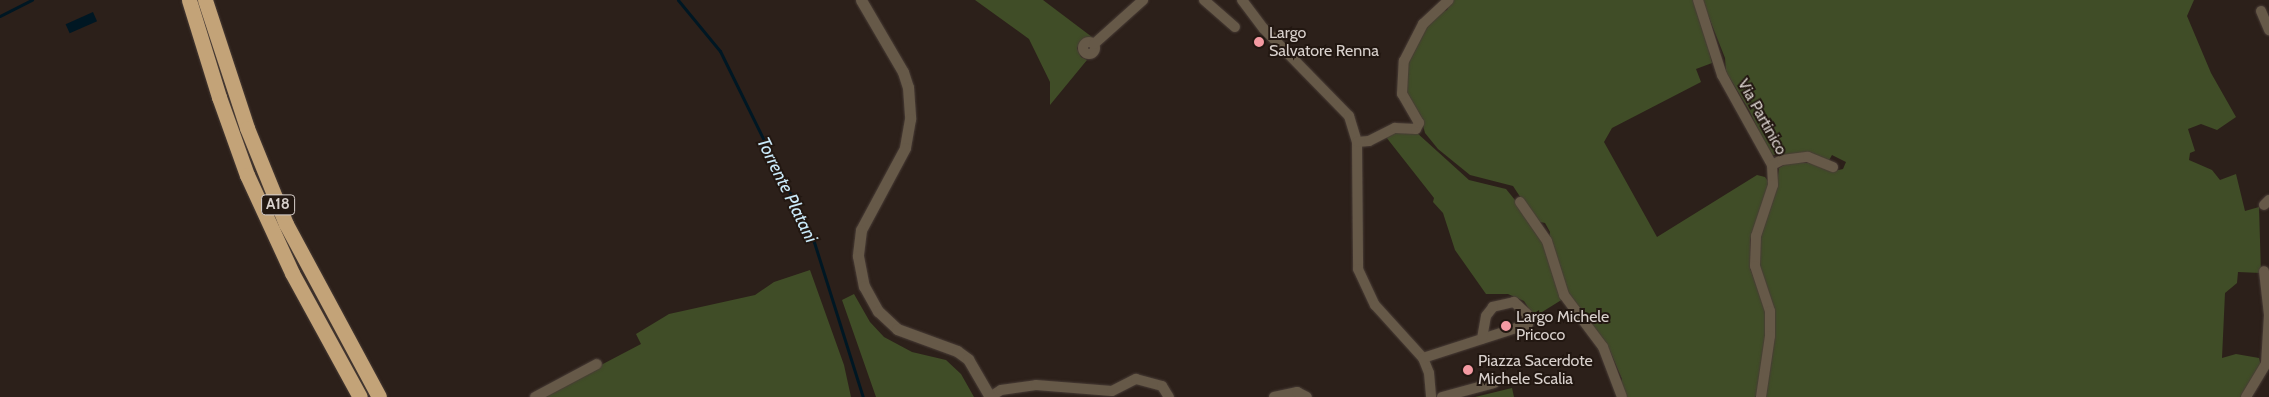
<!DOCTYPE html>
<html>
<head>
<meta charset="utf-8">
<style>
  body { margin:0 }
  #map { position:relative; width:2269px; height:397px; overflow:hidden; background:#2c201a; font-family:Cabin,sans-serif }
  div>[style] { position:absolute }
  [style*='--x'] { left:calc(var(--x)*1px); top:calc(var(--y)*1px); width:calc(var(--w)*1px); rotate:calc(var(--a)*1deg) }
  .green>* { inset:0; background:#404d27 }
  .water>* { inset:0; background:#001723; transform-origin:0 0 }
  .stream>* { height:3px; margin:-1.5px; padding:0 1.5px; transform-origin:1.5px; border-radius:1.5px; background:#001723 }
  .roads { filter:drop-shadow(0 0 1px #483c36) drop-shadow(0 0 1px #483c36) }
  .minor>* { height:10px; margin:-5px; padding:0 5px; transform-origin:5px; border-radius:5px; background:#665948 }
  .minor>.ring { margin:-5px; padding:0; box-sizing:content-box; background:none; border:10px solid #665948; border-radius:50% }
  .tertiary>* { height:11px; margin:-5.5px; padding:0 5.5px; transform-origin:5.5px; border-radius:5.5px; background:#665948 }
  .motorway>* { height:15px; margin:-7.5px; padding:0 7.5px; transform-origin:7.5px; border-radius:7.5px; background:#c3a378 }
  .dots>* { width:14px; height:14px; translate:-50% -50%; box-sizing:border-box; border:2px solid #221711; border-radius:50% }
  span { translate:-50% -50%; white-space:nowrap; text-align:center; line-height:1.15; -webkit-text-stroke:4px #221711; paint-order:stroke }
  .shield-label span { padding:1px 4px; background:#221711; border:1px solid; border-radius:4px; -webkit-text-stroke-width:0 }
  .shield-label { font-size:15px; color:#d8d0cc; font-weight:700 }
  .poi-label { font-size:16px; color:#d8d0cc }
  .left { translate:0 -50%; text-align:left }
  .street-label { font-size:16px; color:#d8d0cc }
  .water-label { font-size:18px; color:#caeafa; font-style:italic }
</style>
</head>
<body>
<div id="map">
  <div class="green">
    <i style="clip-path:polygon(975px 0,1043px 0,1092px 37px,1083px 40px,1077px 48px,1081px 57px,1087px 60px,1050px 105px,1050px 82px,1029px 39px)"></i>
    <i style="clip-path:polygon(1452px 0,1696px 0,1711px 47px,1709px 51px,1712px 63px,1696px 69px,1701px 82px,1612px 128px,1604px 142px,1657px 237px,1757px 175px,1765px 177px,1770px 184px,1750px 240px,1750px 268px,1766px 311px,1766px 338px,1759px 393px,1755px 397px,1625px 397px,1620px 384px,1622px 379px,1610px 351px,1566px 292px,1549px 241px,1550px 232px,1545px 223px,1536px 221px,1513px 186px,1470px 175px,1438px 149px,1425px 133px,1420px 114px,1409px 107px,1406px 97px,1407px 62px,1423px 30px,1439px 13px,1447px 10px)"></i>
    <i style="clip-path:polygon(1702px 0,2194px 0,2187px 16px,2211px 73px,2236px 117px,2217px 130px,2201px 124px,2188px 129px,2195px 151px,2190px 153px,2189px 160px,2212px 170px,2220px 180px,2236px 174px,2245px 211px,2259px 207px,2261px 273px,2238px 272px,2237px 283px,2225px 293px,2222px 358px,2236px 354px,2259px 358px,2261px 366px,2243px 397px,1764px 397px,1774px 312px,1759px 268px,1759px 240px,1776px 190px,1779px 168px,1787px 163px,1809px 163px,1834px 171px,1843px 169px,1846px 162px,1832px 155px,1828px 162px,1807px 154px,1770px 155px,1749px 110px,1726px 72px,1725px 58px)"></i>
    <i style="clip-path:polygon(1416px 132px,1469px 180px,1506px 189px,1515px 200px,1546px 245px,1563px 299px,1534px 317px,1524px 301px,1508px 294px,1486px 294px,1455px 250px,1443px 213px,1433px 202px,1434px 198px,1386px 137px,1393px 133px)"></i>
    <i style="clip-path:polygon(810px 270px,844px 365px,851px 397px,540px 397px,641px 344px,636px 334px,669px 314px,755px 295px,774px 282px)"></i>
    <i style="clip-path:polygon(854px 294px,870px 322px,884px 337px,912px 352px,946px 360px,961px 374px,974px 397px,876px 397px,842px 300px)"></i>
    <i style="clip-path:polygon(1512px 388px,1514px 397px,1475px 397px)"></i>
  </div>
  <div class="water">
    <i style="left:93px;top:12px;width:10px;height:30px;rotate:66deg"></i>
  </div>
  <div class="stream">
    <i style="--x:678;--y:0;--w:66;--a:50.5"></i>
    <i style="--x:720;--y:51;--w:213;--a:63.8"></i>
    <i style="--x:814;--y:242;--w:163;--a:72.5"></i>
    <i style="--x:0;--y:16;--w:36;--a:-27"></i>
  </div>
  <div class="roads">
    <div class="minor">
      <i style="--x:1204;--y:0;--w:41;--a:41.1"></i>
      <i style="--x:1242;--y:0;--w:36;--a:53"></i>
      <i style="--x:1264;--y:29;--w:122;--a:45.7"></i>
      <i style="--x:1349;--y:116;--w:27;--a:73"></i>
      <i style="--x:1357;--y:142;--w:127;--a:89.5"></i>
      <i style="--x:1358;--y:269;--w:40;--a:65"></i>
      <i style="--x:1375;--y:305;--w:72;--a:47.8"></i>
      <i style="--x:1423;--y:358;--w:16;--a:68"></i>
      <i style="--x:1429;--y:373;--w:24;--a:85"></i>
      <i style="--x:1698;--y:0;--w:79;--a:72.3"></i>
      <i style="--x:1722;--y:75;--w:103;--a:60.9"></i>
      <i style="--x:1772;--y:165;--w:20;--a:87"></i>
      <i style="--x:1773;--y:185;--w:54;--a:108.4"></i>
      <i style="--x:1756;--y:236;--w:30;--a:92"></i>
      <i style="--x:1755;--y:266;--w:47;--a:71.6"></i>
      <i style="--x:1770;--y:311;--w:25;--a:90"></i>
      <i style="--x:1770;--y:336;--w:62;--a:98.4"></i>
      <i style="--x:2261;--y:11;--w:21;--a:67"></i>
      <i class="ring" style="left:1083px;top:42px;width:2px;height:2px"></i>
      <i style="--x:1094;--y:44;--w:66;--a:-41.9"></i>
      <i style="--x:1357;--y:142;--w:12;--a:-5"></i>
      <i style="--x:1369;--y:141;--w:29;--a:-27"></i>
      <i style="--x:1395;--y:128;--w:21;--a:3"></i>
      <i style="--x:1416;--y:129;--w:7;--a:-63"></i>
      <i style="--x:1419;--y:123;--w:34;--a:-120"></i>
      <i style="--x:1402;--y:94;--w:33;--a:-87"></i>
      <i style="--x:1404;--y:61;--w:42;--a:-62.8"></i>
      <i style="--x:1423;--y:24;--w:35;--a:-43"></i>
      <i style="--x:1772;--y:165;--w:11;--a:-27"></i>
      <i style="--x:1782;--y:160;--w:26;--a:-7"></i>
      <i style="--x:1808;--y:157;--w:27;--a:22"></i>
      <i style="--x:1520;--y:202;--w:47;--a:55.3"></i>
      <i style="--x:1547;--y:241;--w:57;--a:72.5"></i>
      <i style="--x:1564;--y:295;--w:65;--a:53.1"></i>
      <i style="--x:1603;--y:347;--w:53;--a:69.2"></i>
      <i style="--x:2264;--y:205;--w:7;--a:-45"></i>
      <i style="--x:1423;--y:358;--w:110;--a:-17.9"></i>
      <i style="--x:1528;--y:324;--w:10;--a:-96"></i>
      <i style="--x:1527;--y:314;--w:18;--a:-137"></i>
      <i style="--x:1514;--y:302;--w:22;--a:167"></i>
      <i style="--x:1493;--y:307;--w:11;--a:128"></i>
      <i style="--x:1486;--y:316;--w:23;--a:100"></i>
      <i style="--x:535;--y:397;--w:70;--a:-28"></i>
      <i style="--x:990;--y:397;--w:13;--a:-32"></i>
      <i style="--x:1001;--y:390;--w:35;--a:-8"></i>
      <i style="--x:1036;--y:385;--w:76;--a:4.5"></i>
      <i style="--x:1112;--y:391;--w:27;--a:-27"></i>
      <i style="--x:1136;--y:379;--w:27;--a:15"></i>
      <i style="--x:1162;--y:386;--w:13;--a:58"></i>
      <i style="--x:1274;--y:397;--w:24;--a:-12"></i>
      <i style="--x:1297;--y:392;--w:11;--a:27"></i>
      <i style="--x:1442;--y:397;--w:54;--a:-15.1"></i>
      <i style="--x:2246;--y:397;--w:39;--a:-59"></i>
      <i style="--x:2266;--y:364;--w:49;--a:-86.5"></i>
      <i style="--x:2269;--y:315;--w:44;--a:-96.5"></i>
    </div>
    <div class="tertiary">
      <i style="--x:861;--y:0;--w:83;--a:59.7"></i>
      <i style="--x:903;--y:72;--w:16;--a:72"></i>
      <i style="--x:908;--y:87;--w:32;--a:86"></i>
      <i style="--x:910;--y:119;--w:29;--a:100"></i>
      <i style="--x:905;--y:148;--w:93;--a:118.2"></i>
      <i style="--x:861;--y:230;--w:26;--a:97"></i>
      <i style="--x:858;--y:256;--w:31;--a:79"></i>
      <i style="--x:864;--y:286;--w:29;--a:61"></i>
      <i style="--x:878;--y:311;--w:26;--a:43"></i>
      <i style="--x:897;--y:329;--w:64;--a:20.1"></i>
      <i style="--x:957;--y:351;--w:14;--a:36"></i>
      <i style="--x:968;--y:359;--w:44;--a:59.9"></i>
    </div>
    <div class="motorway">
      <i style="--x:189;--y:0;--w:102;--a:72.8"></i>
      <i style="--x:219;--y:97;--w:83;--a:70.3"></i>
      <i style="--x:247;--y:175;--w:108;--a:65.3"></i>
      <i style="--x:292;--y:273;--w:141;--a:61.3"></i>
      <i style="--x:205;--y:0;--w:135;--a:71.8"></i>
      <i style="--x:247;--y:128;--w:104;--a:67.9"></i>
      <i style="--x:286;--y:224;--w:196;--a:61.7"></i>
    </div>
  </div>
  <div class="dots">
    <i style="left:1259px;top:42px;background:#f49aa2"></i>
    <i style="left:1506px;top:326px;background:#f49aa2"></i>
    <i style="left:1468px;top:370px;background:#f49aa2"></i>
  </div>
  <div class="shield-label">
    <span style="left:278px;top:205px">A18</span>
  </div>
  <div class="poi-label">
    <span class="left" style="left:1269px;top:42px">Largo<br>Salvatore Renna</span>
    <span class="left" style="left:1516px;top:326px">Largo Michele<br>Pricoco</span>
    <span class="left" style="left:1478px;top:370px">Piazza Sacerdote<br>Michele Scalia</span>
  </div>
  <div class="street-label">
    <span style="left:1762px;top:117px;rotate:61deg">Via Partinico</span>
  </div>
  <div class="water-label">
    <span style="left:787px;top:190px;rotate:64deg">Torrente Platani</span>
  </div>
</div>
</body>
</html>
